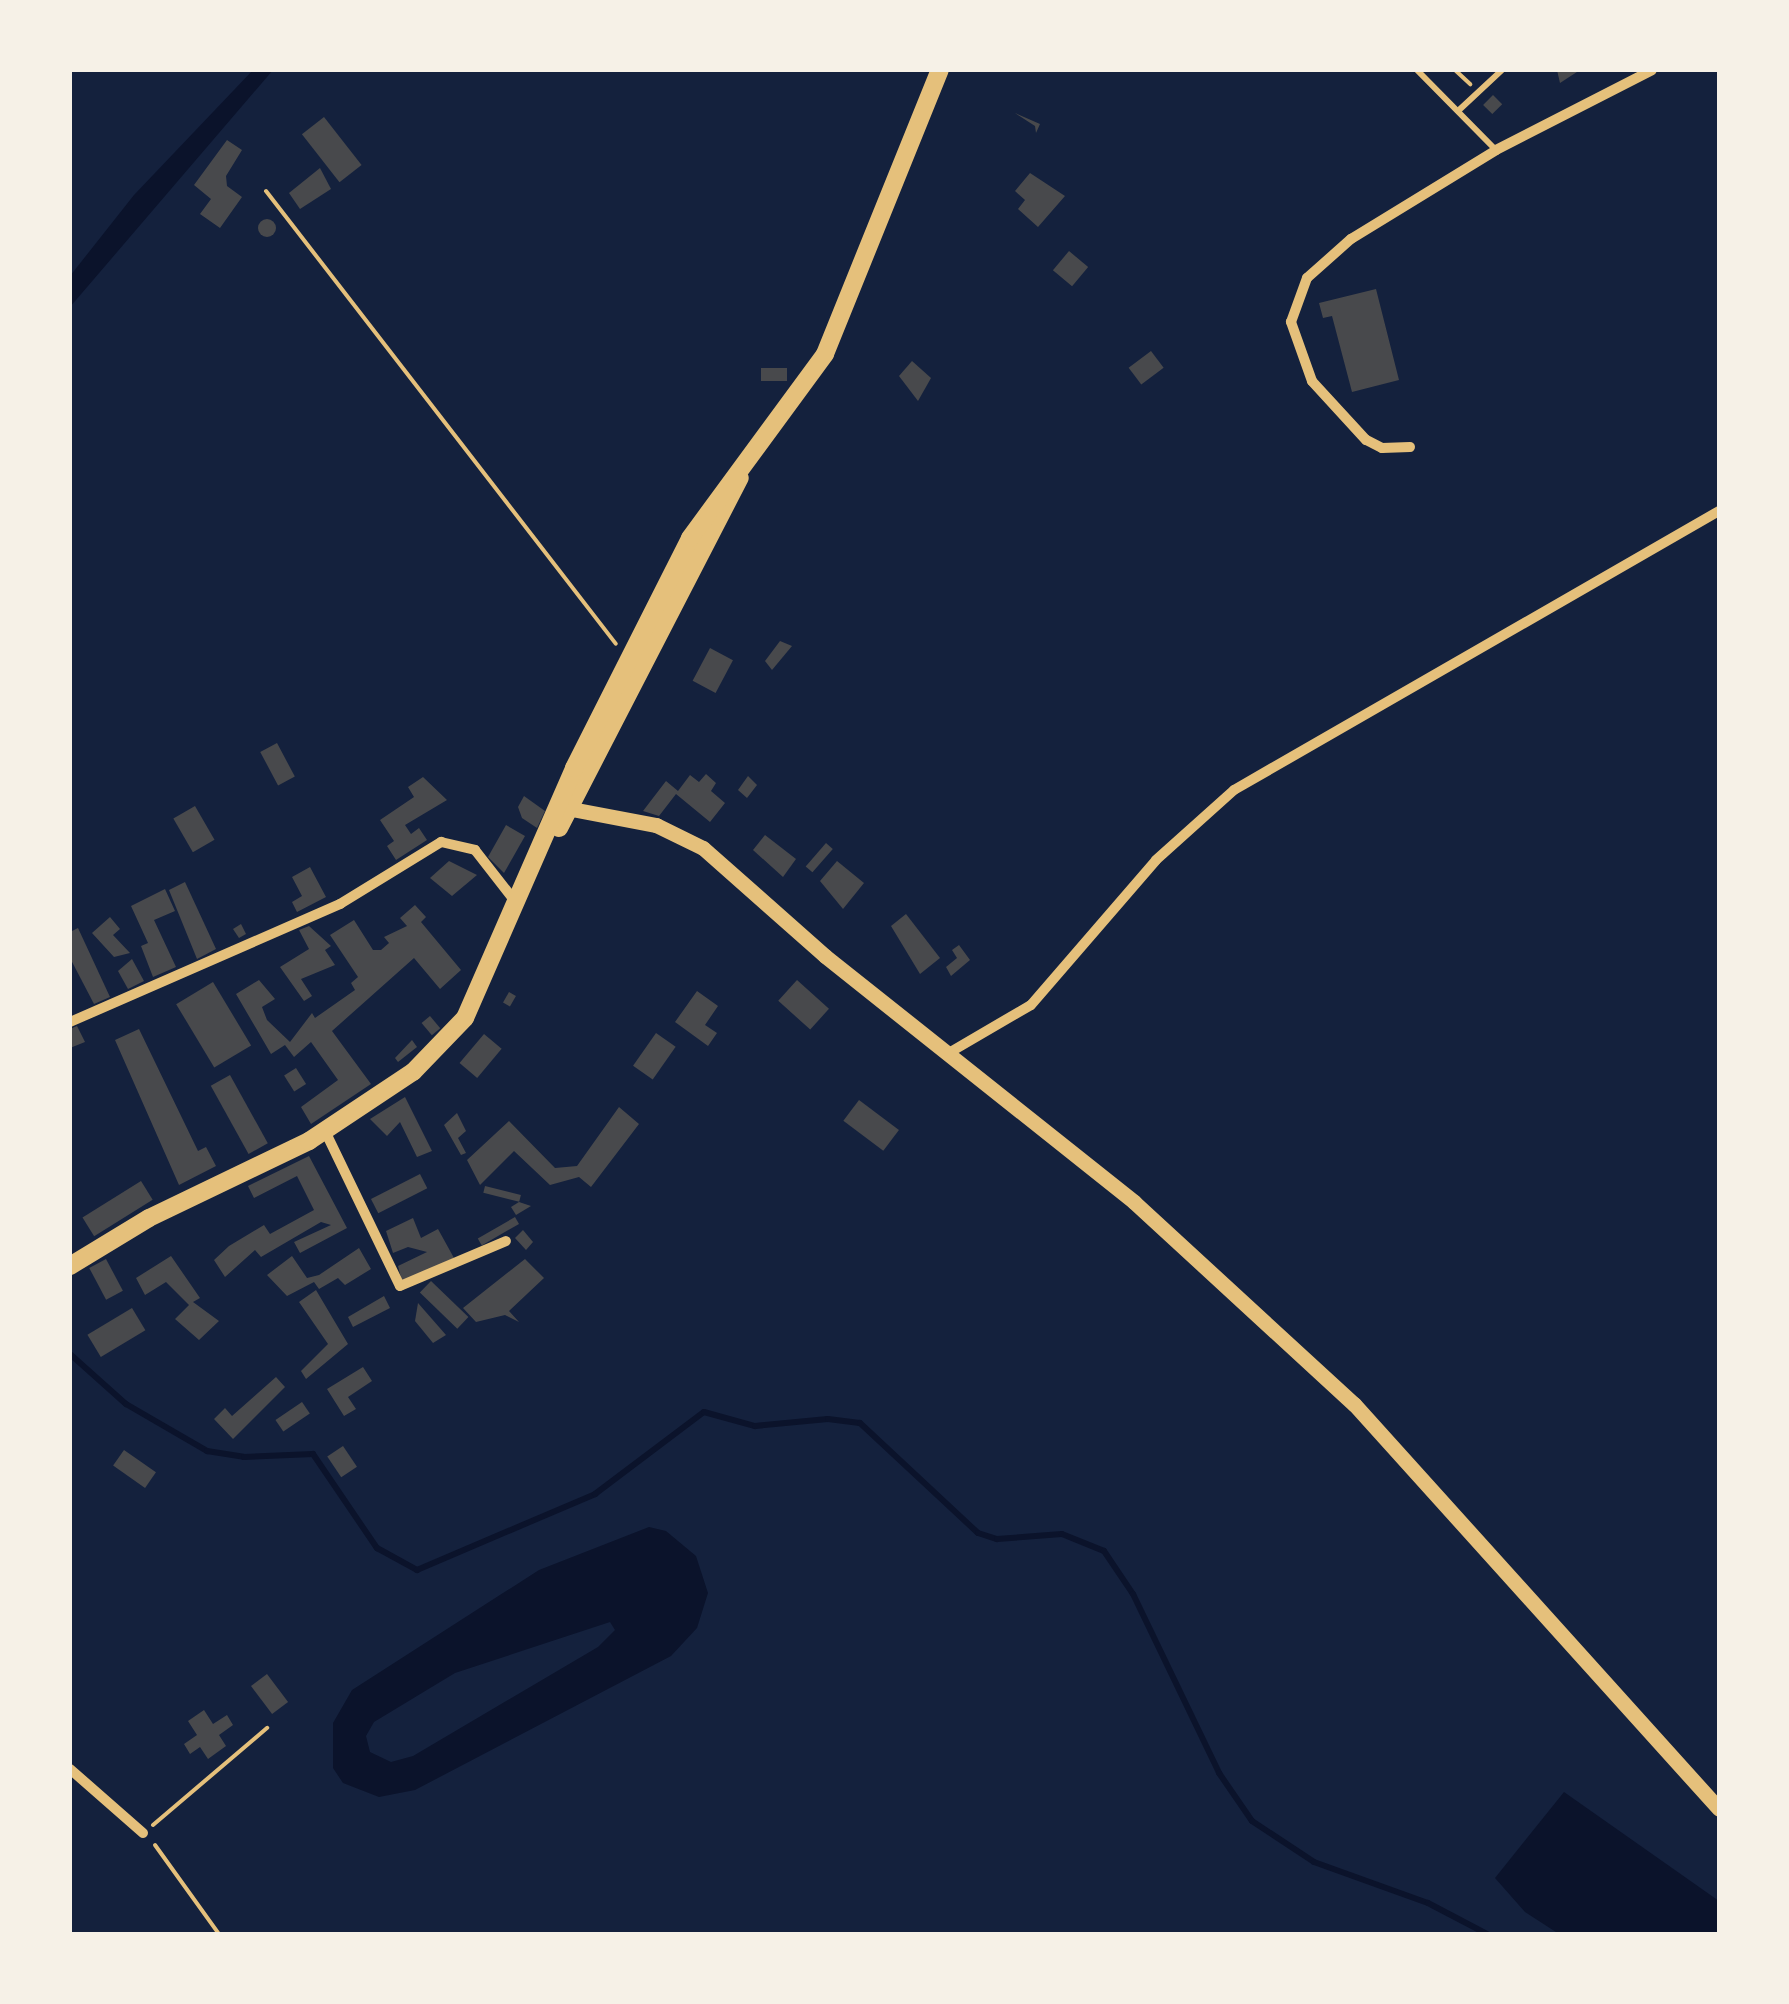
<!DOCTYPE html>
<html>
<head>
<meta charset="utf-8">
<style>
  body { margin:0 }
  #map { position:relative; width:1789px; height:2004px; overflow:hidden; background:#14213d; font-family:Commissioner,sans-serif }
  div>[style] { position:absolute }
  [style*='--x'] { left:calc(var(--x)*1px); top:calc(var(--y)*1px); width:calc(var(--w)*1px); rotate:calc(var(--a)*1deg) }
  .water>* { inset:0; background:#0b132b }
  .stream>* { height:6px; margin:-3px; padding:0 3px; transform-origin:3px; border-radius:3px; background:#0b132b }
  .building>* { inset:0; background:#48494c; transform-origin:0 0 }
  .round { border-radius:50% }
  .path>* { height:4px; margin:-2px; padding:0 2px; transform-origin:2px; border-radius:2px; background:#e5c07b }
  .service>* { height:6px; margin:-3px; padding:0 3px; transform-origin:3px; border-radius:3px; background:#e5c07b }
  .minor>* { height:10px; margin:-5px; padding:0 5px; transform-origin:5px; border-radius:5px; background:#e5c07b }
  .tertiary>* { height:15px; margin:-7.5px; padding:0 7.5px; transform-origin:7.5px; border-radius:7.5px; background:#e5c07b }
  .primary>* { height:18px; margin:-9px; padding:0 9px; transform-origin:9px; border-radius:9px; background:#e5c07b }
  span { translate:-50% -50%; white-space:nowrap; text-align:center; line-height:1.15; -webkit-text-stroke:8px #f6f1e7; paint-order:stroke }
  .frame { position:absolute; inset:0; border:72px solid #f6f1e7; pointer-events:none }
</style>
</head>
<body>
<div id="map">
  <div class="water">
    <i style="clip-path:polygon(253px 70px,273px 70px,70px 307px,70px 276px,134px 195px)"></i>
    <i style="clip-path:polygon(evenodd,649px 1527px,666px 1531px,696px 1556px,708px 1593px,697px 1628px,671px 1656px,415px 1790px,379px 1797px,343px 1783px,333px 1768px,333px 1723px,352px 1690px,539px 1570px,649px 1527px,610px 1622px,615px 1630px,598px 1647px,413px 1756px,391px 1762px,370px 1752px,366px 1736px,374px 1722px,455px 1673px,610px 1622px)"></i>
    <i style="clip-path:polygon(1564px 1792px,1719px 1901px,1719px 1934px,1559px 1934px,1525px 1912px,1495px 1878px)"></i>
  </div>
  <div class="stream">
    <i style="--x:70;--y:1354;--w:75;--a:41.8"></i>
    <i style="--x:126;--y:1404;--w:94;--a:30.1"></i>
    <i style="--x:207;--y:1451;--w:37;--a:9"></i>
    <i style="--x:244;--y:1457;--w:69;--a:-2.5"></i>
    <i style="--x:313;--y:1454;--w:114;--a:55.8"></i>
    <i style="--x:377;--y:1548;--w:46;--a:28.8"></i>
    <i style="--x:417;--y:1570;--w:194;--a:-23.1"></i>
    <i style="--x:595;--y:1494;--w:136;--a:-37"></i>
    <i style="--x:704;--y:1412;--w:53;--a:15.4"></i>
    <i style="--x:755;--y:1426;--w:73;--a:-5.5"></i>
    <i style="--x:828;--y:1419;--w:32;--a:7"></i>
    <i style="--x:860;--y:1423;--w:161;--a:43"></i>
    <i style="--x:978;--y:1533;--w:20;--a:18"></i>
    <i style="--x:997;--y:1539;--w:65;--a:-4.4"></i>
    <i style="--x:1062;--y:1534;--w:45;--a:22"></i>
    <i style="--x:1104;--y:1551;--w:52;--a:56"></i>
    <i style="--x:1133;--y:1594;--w:199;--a:64.3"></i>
    <i style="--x:1219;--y:1773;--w:58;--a:55.5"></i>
    <i style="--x:1252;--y:1821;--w:74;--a:33.5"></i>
    <i style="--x:1314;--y:1862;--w:121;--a:19.8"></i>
    <i style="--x:1428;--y:1903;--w:67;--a:27.7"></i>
  </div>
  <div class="building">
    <i style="clip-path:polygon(1557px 70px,1580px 70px,1560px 83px)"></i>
    <i style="left:1493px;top:95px;width:13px;height:14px;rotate:45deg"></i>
    <i style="clip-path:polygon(1015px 113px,1040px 124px,1036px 133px,1035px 126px)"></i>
    <i style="left:324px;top:117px;width:61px;height:28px;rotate:52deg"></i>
    <i style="clip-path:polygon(227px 140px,242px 150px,226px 176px,227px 186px,242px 197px,220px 228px,200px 214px,211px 199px,194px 185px)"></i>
    <i style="clip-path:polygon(320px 168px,331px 189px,300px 209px,289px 193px)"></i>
    <i style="clip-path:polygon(1030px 173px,1065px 196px,1038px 227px,1018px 209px,1025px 200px,1015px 191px)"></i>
    <i class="round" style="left:258px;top:219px;width:18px;height:18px"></i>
    <i style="left:1069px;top:251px;width:25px;height:25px;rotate:40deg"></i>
    <i style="clip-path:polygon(1376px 289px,1399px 380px,1352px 392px,1332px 316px,1323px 318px,1319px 303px)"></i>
    <i style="left:1151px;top:351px;width:21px;height:28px;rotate:53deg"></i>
    <i style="clip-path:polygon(912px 361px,931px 378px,918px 401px,899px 376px)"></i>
    <i style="left:761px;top:368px;width:26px;height:13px"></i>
    <i style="clip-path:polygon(780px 641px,792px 646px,772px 670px,765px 661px)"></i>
    <i style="left:710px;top:648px;width:26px;height:37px;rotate:28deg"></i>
    <i style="left:277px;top:743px;width:38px;height:19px;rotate:62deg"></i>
    <i style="clip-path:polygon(706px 774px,716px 783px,711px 791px,725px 803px,710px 822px,676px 794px,659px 816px,643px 811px,666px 781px,678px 791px,690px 775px,699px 782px)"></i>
    <i style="clip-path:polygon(748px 776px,757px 785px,747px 798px,738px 790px)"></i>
    <i style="clip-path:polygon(423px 777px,447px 800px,405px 825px,411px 834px,419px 828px,427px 840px,396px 860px,387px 846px,394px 841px,380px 820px,414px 797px,408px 787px)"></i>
    <i style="clip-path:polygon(524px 796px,545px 811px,537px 828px,522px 818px,518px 807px)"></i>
    <i style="left:195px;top:806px;width:39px;height:25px;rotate:60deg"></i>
    <i style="clip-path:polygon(506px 825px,525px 836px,504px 873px,488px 857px)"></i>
    <i style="clip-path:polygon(765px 835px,796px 859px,783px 877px,753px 850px)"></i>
    <i style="left:826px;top:843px;width:9px;height:31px;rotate:41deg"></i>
    <i style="clip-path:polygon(449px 861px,477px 875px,452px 896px,430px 878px)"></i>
    <i style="clip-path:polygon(837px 861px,864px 883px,843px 909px,820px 881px)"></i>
    <i style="clip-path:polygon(310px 867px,326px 897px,297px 912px,292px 902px,302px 896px,292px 877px)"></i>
    <i style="clip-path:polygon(185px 882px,216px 949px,197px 959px,169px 890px)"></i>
    <i style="clip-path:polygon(165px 889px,175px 911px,154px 920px,176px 967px,153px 977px,141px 946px,148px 943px,131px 906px)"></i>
    <i style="clip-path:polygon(415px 905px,426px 917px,421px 922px,461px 970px,440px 989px,414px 958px,332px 1031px,371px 1084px,311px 1124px,301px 1107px,338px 1080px,311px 1042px,294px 1057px,285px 1045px,271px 1054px,236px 994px,259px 980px,275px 999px,262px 1007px,267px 1020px,290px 1042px,312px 1013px,315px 1018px,355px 990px,351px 983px,358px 977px,330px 935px,354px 920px,373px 950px,381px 950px,389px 943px,384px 937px,407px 926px,400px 918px)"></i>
    <i style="clip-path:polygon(906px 914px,940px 958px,920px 974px,891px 926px)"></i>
    <i style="clip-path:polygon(110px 917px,120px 929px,113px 935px,130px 953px,114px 957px,92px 933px)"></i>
    <i style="clip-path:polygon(241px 924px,246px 934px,239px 938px,233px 929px)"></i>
    <i style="clip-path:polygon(309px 926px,331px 946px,325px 950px,335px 965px,301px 979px,312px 996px,304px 1001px,280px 967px,309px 949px,299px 930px)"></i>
    <i style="clip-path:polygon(78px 928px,110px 997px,94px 1004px,70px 958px,70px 932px)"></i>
    <i style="clip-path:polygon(959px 945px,970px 960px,951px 976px,946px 967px,957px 958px,952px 950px)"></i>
    <i style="clip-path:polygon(132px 959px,144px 981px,128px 989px,118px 971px)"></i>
    <i style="left:797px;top:980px;width:43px;height:28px;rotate:42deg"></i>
    <i style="left:213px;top:982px;width:74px;height:43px;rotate:59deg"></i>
    <i style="clip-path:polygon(697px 991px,718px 1006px,705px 1025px,717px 1033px,708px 1046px,675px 1022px)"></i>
    <i style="left:509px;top:992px;width:8px;height:12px;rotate:30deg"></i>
    <i style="left:430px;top:1016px;width:16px;height:11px;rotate:50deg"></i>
    <i style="clip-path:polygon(77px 1026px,85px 1042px,70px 1048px,70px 1029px)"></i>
    <i style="clip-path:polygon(139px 1029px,198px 1151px,206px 1147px,216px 1166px,179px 1185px,115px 1040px)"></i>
    <i style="left:656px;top:1033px;width:24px;height:40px;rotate:35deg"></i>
    <i style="left:484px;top:1034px;width:23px;height:38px;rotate:40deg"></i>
    <i style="clip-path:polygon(412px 1040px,417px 1047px,398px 1062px,395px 1058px)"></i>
    <i style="left:296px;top:1068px;width:19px;height:14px;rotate:58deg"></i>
    <i style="left:230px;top:1075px;width:78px;height:22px;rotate:61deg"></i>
    <i style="clip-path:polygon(405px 1097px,432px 1151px,417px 1157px,400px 1122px,387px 1136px,370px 1119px)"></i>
    <i style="left:859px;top:1100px;width:50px;height:26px;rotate:37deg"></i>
    <i style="clip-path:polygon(619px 1107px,639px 1124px,591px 1187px,579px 1177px,550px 1185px,514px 1151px,480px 1185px,467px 1160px,509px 1121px,555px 1168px,577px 1166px)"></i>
    <i style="clip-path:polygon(457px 1113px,466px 1131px,458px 1138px,466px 1153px,461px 1155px,444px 1125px)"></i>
    <i style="clip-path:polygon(309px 1156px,347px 1228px,300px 1253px,294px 1242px,331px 1225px,321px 1222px,261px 1257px,255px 1250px,225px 1277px,214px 1260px,229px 1246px,264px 1225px,270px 1234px,314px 1210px,297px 1176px,254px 1198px,248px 1186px)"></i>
    <i style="left:420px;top:1174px;width:16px;height:55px;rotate:63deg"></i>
    <i style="left:141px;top:1181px;width:22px;height:69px;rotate:58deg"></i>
    <i style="left:485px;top:1186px;width:37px;height:7px;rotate:14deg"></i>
    <i style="clip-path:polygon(519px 1202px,531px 1206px,516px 1215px,511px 1207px)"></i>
    <i style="left:515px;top:1217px;width:8px;height:43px;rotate:60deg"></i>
    <i style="clip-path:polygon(413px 1218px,421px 1238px,438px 1229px,454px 1258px,402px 1282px,398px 1266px,427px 1252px,408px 1247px,393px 1253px,386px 1231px)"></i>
    <i style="clip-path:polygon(523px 1230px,533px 1242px,526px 1250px,515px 1238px)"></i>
    <i style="clip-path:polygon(359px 1248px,371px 1269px,345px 1285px,338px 1278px,319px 1289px,314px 1282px,287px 1296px,267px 1275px,292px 1256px,307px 1278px,319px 1275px)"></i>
    <i style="clip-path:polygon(171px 1256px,200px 1298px,193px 1302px,219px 1321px,199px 1340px,175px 1319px,189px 1305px,166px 1282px,145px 1295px,136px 1278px)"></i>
    <i style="left:106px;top:1259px;width:36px;height:19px;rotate:62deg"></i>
    <i style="clip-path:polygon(525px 1259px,544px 1278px,509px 1311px,519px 1322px,505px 1315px,476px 1322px,463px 1308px)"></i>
    <i style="left:431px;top:1281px;width:52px;height:16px;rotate:44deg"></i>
    <i style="clip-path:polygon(316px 1290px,348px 1344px,306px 1379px,301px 1371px,328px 1344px,299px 1302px)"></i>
    <i style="clip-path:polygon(384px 1296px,390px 1308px,353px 1327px,348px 1317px)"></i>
    <i style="clip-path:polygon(418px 1303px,446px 1335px,433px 1343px,415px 1321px)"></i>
    <i style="left:132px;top:1308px;width:26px;height:52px;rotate:59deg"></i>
    <i style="clip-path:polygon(363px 1367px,372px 1381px,348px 1397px,356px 1409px,344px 1416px,327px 1389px)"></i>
    <i style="clip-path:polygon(276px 1377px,285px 1387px,233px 1439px,214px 1419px,225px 1408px,232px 1416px)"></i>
    <i style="left:302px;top:1402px;width:14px;height:32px;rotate:56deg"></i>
    <i style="left:343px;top:1446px;width:25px;height:19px;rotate:56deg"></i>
    <i style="left:124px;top:1450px;width:39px;height:19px;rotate:35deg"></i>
    <i style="left:267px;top:1674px;width:35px;height:20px;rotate:53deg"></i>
    <i style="clip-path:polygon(204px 1710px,213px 1724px,227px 1715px,233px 1725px,219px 1735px,226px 1746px,208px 1759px,200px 1747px,190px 1754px,184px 1744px,197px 1735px,188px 1721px)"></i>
  </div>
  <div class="path">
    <i style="--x:1455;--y:70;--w:21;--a:43"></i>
    <i style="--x:266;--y:191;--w:572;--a:52.31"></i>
    <i style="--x:153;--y:1825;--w:150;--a:-40.4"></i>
    <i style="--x:155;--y:1845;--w:110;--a:54.3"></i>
  </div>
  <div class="service">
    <i style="--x:1417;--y:70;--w:112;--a:45.4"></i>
    <i style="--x:1458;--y:111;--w:60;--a:-43"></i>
  </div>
  <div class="minor">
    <i style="--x:1410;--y:447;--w:28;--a:178"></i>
    <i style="--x:1382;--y:448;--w:18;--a:-153"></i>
    <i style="--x:1366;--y:440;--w:80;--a:-132.5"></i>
    <i style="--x:1312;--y:381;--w:63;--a:-109.6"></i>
    <i style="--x:1291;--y:322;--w:47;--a:-70"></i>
    <i style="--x:1307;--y:278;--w:59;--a:-41.6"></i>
    <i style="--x:1351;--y:239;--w:170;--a:-31.5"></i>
    <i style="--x:1496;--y:150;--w:175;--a:-27.1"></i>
    <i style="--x:70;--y:1022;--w:295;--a:-23.6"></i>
    <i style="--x:340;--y:904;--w:119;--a:-31.5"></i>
    <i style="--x:441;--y:842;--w:35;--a:13"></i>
    <i style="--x:475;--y:850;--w:70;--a:52"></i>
    <i style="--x:947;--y:1054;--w:97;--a:-30.3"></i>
    <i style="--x:1031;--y:1005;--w:191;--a:-49.2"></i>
    <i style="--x:1156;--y:860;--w:105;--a:-41.9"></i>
    <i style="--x:1234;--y:790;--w:560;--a:-29.91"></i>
    <i style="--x:325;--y:1131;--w:172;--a:64.2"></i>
    <i style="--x:400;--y:1286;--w:115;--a:-23"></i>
    <i style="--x:70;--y:1769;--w:97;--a:41.2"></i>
  </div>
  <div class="tertiary">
    <i style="--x:561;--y:807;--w:97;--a:10.7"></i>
    <i style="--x:656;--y:825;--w:52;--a:26.1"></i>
    <i style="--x:703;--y:848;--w:163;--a:41.5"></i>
    <i style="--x:825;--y:956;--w:395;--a:38.5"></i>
    <i style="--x:1134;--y:1202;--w:299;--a:42.6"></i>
    <i style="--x:1354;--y:1404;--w:545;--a:47.97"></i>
  </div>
  <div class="primary">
    <i style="--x:559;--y:828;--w:394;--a:-62.7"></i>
    <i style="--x:70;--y:1266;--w:92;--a:-31.3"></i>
    <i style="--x:149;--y:1218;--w:178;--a:-25.7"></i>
    <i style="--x:309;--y:1141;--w:125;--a:-33.6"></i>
    <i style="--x:413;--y:1072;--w:75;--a:-46.1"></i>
    <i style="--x:465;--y:1018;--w:273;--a:-66.4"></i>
    <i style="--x:574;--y:768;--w:258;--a:-63.2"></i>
    <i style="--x:690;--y:538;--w:228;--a:-53.7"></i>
    <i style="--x:825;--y:354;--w:306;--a:-68"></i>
  </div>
  <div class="frame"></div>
</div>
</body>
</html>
